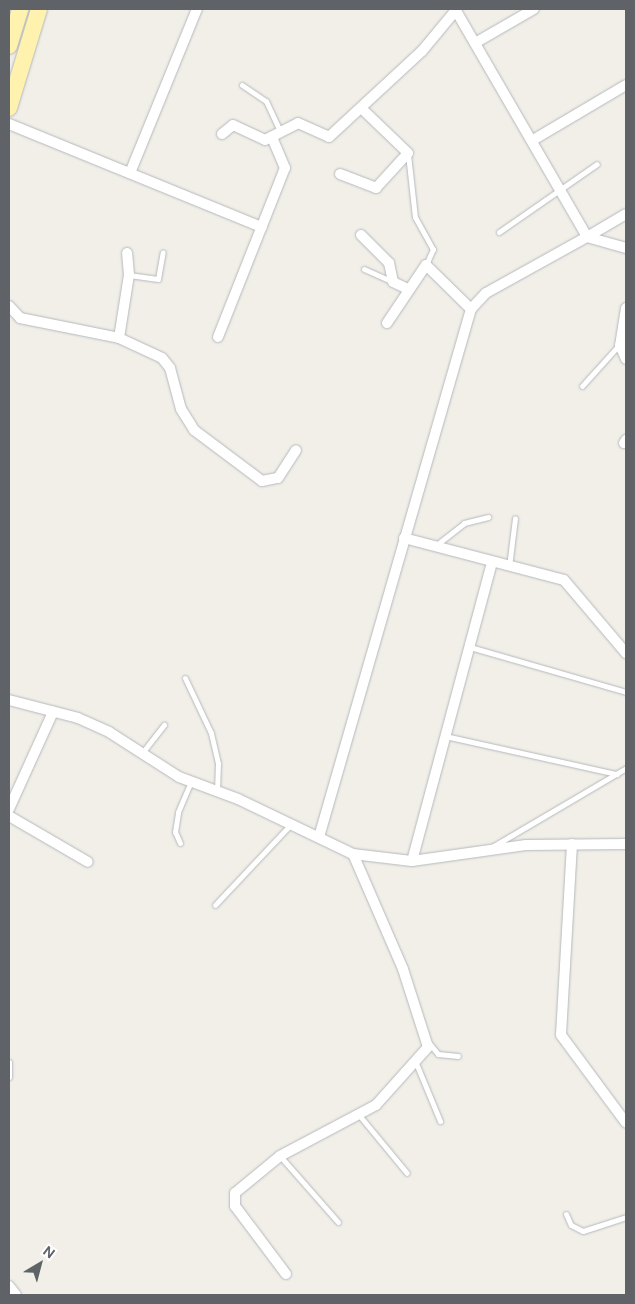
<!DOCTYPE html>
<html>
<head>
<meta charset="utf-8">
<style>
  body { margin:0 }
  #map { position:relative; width:635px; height:1304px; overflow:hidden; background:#f1efe8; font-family:"DM Sans",sans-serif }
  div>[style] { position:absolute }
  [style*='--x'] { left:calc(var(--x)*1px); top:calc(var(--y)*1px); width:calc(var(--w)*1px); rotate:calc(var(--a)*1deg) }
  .roads { filter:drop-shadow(0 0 1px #b5b8bc) drop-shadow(0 0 1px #b5b8bc) }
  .lane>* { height:5px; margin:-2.5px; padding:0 2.5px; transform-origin:2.5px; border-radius:2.5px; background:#fff }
  .street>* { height:10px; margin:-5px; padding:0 5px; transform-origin:5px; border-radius:5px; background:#fff }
  .primary>* { height:16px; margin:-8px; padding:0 8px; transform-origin:8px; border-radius:8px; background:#fff2af }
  span { translate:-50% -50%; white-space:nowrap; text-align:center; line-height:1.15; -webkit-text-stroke:4px #fff; paint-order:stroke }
  .frame { position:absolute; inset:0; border:10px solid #5f6368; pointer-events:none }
  .north { position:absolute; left:15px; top:1239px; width:50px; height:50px; -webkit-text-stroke:4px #fff; paint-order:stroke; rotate:37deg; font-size:14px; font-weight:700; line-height:20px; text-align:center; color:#5f6368 }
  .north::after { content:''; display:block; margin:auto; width:18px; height:22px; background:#5f6368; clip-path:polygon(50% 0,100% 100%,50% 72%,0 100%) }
</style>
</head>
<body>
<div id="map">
  <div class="roads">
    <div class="lane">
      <i style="--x:242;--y:85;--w:29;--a:34"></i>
      <i style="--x:266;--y:101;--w:33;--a:65"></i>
      <i style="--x:408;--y:154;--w:63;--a:83.7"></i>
      <i style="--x:415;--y:217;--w:37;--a:61"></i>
      <i style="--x:433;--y:249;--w:17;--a:114"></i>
      <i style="--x:499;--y:232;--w:119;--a:-34.8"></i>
      <i style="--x:364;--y:269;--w:32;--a:24"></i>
      <i style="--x:129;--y:275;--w:29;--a:8"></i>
      <i style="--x:158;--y:279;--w:27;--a:-80"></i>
      <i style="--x:582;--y:386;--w:55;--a:-47.9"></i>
      <i style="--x:435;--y:546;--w:37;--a:-38"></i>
      <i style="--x:464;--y:523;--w:25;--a:-14"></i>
      <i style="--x:509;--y:567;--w:49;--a:-83"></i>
      <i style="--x:470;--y:647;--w:162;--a:16.1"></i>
      <i style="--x:185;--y:678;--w:61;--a:64.7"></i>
      <i style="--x:211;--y:733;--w:31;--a:77"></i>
      <i style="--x:218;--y:763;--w:29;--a:92"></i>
      <i style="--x:445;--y:736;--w:176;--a:12.5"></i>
      <i style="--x:142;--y:753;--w:36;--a:-52"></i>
      <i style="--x:180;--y:843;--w:12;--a:-114"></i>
      <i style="--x:175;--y:832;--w:20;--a:-81"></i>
      <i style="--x:178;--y:812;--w:33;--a:-67"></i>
      <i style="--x:492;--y:847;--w:156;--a:-30.5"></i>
      <i style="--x:215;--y:905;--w:111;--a:-46.8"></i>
      <i style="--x:429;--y:1043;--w:14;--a:51"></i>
      <i style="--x:438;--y:1054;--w:20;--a:6"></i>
      <i style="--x:9;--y:1062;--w:15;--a:90"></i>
      <i style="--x:416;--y:1063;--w:63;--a:67.5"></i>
      <i style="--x:359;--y:1115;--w:75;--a:50.4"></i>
      <i style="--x:280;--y:1156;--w:88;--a:48.7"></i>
      <i style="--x:566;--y:1214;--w:12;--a:66"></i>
      <i style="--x:571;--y:1225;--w:13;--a:27"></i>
      <i style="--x:583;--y:1231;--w:45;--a:-18"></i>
    </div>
    <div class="street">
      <i style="--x:455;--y:9;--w:263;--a:59.9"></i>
      <i style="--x:587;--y:237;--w:45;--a:-30.5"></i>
      <i style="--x:475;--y:43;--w:68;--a:-30"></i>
      <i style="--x:9;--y:124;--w:273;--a:22.2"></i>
      <i style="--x:222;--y:134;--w:14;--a:-39"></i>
      <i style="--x:233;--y:125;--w:35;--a:25"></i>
      <i style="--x:265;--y:140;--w:37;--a:-27"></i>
      <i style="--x:298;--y:123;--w:34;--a:24"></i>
      <i style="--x:329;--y:137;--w:127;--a:-42.8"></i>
      <i style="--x:422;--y:51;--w:53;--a:-50.3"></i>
      <i style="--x:533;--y:140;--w:108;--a:-30.6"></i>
      <i style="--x:130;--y:173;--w:177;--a:-67.8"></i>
      <i style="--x:340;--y:174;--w:39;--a:21"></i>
      <i style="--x:376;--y:188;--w:47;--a:-47.6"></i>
      <i style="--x:408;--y:153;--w:65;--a:-136.2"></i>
      <i style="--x:361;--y:235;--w:40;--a:45"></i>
      <i style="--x:389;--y:263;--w:19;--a:78"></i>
      <i style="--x:393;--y:282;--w:17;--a:25"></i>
      <i style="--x:9;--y:306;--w:16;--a:47"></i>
      <i style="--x:20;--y:318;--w:101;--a:11.4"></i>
      <i style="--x:119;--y:338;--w:47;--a:24.9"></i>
      <i style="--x:162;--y:358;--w:13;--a:51"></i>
      <i style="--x:170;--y:368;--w:42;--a:75"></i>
      <i style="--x:181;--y:409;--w:25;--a:58"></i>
      <i style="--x:194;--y:430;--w:85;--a:36.9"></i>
      <i style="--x:262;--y:481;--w:16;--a:-11"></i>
      <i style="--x:278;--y:478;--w:33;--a:-57"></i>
      <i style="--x:626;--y:308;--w:37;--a:99"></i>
      <i style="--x:620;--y:345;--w:15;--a:67"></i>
      <i style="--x:387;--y:323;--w:70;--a:-56.1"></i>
      <i style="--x:426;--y:265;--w:63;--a:44.4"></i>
      <i style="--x:218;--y:337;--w:182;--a:-68.4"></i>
      <i style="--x:285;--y:168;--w:34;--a:-113"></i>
      <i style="--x:119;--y:338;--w:64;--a:-81"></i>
      <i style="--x:129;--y:275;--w:22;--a:-95"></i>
      <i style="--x:624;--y:443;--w:4;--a:-56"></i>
      <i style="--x:404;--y:538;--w:165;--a:14.7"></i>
      <i style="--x:564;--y:580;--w:96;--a:49.7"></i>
      <i style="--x:9;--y:700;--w:71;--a:14.6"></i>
      <i style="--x:78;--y:718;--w:34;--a:24"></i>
      <i style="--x:109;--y:732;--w:83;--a:32.7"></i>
      <i style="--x:179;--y:777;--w:63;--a:20.4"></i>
      <i style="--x:238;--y:799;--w:127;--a:25.6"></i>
      <i style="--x:353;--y:854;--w:59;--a:6.8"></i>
      <i style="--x:412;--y:861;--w:115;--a:-8"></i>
      <i style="--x:526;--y:845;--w:100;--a:-0.6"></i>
      <i style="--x:9;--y:809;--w:107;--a:-65.6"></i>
      <i style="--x:9;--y:816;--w:91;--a:30.2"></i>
      <i style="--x:319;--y:837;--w:549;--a:-73.94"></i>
      <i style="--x:471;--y:309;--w:22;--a:-47"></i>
      <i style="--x:486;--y:293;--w:115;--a:-29"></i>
      <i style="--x:587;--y:237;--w:41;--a:15.8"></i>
      <i style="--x:572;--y:844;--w:191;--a:93.3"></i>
      <i style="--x:561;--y:1035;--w:109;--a:53.5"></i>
      <i style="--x:412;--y:861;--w:309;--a:-75"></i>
      <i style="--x:286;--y:1274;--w:85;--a:-126.9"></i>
      <i style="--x:235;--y:1206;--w:13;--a:-90"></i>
      <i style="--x:235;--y:1193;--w:58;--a:-39.4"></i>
      <i style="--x:280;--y:1156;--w:109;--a:-28"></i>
      <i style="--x:376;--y:1105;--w:78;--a:-48.1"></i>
      <i style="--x:428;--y:1047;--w:82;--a:-107.8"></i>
      <i style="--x:403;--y:969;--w:125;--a:-113.5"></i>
      <i style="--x:9;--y:1286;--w:11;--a:52"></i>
    </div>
    <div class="primary">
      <i style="--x:9;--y:46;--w:39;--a:-73"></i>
      <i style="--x:9;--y:108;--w:103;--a:-73.1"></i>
    </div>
  </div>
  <div class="frame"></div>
  <div class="north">N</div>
</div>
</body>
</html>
